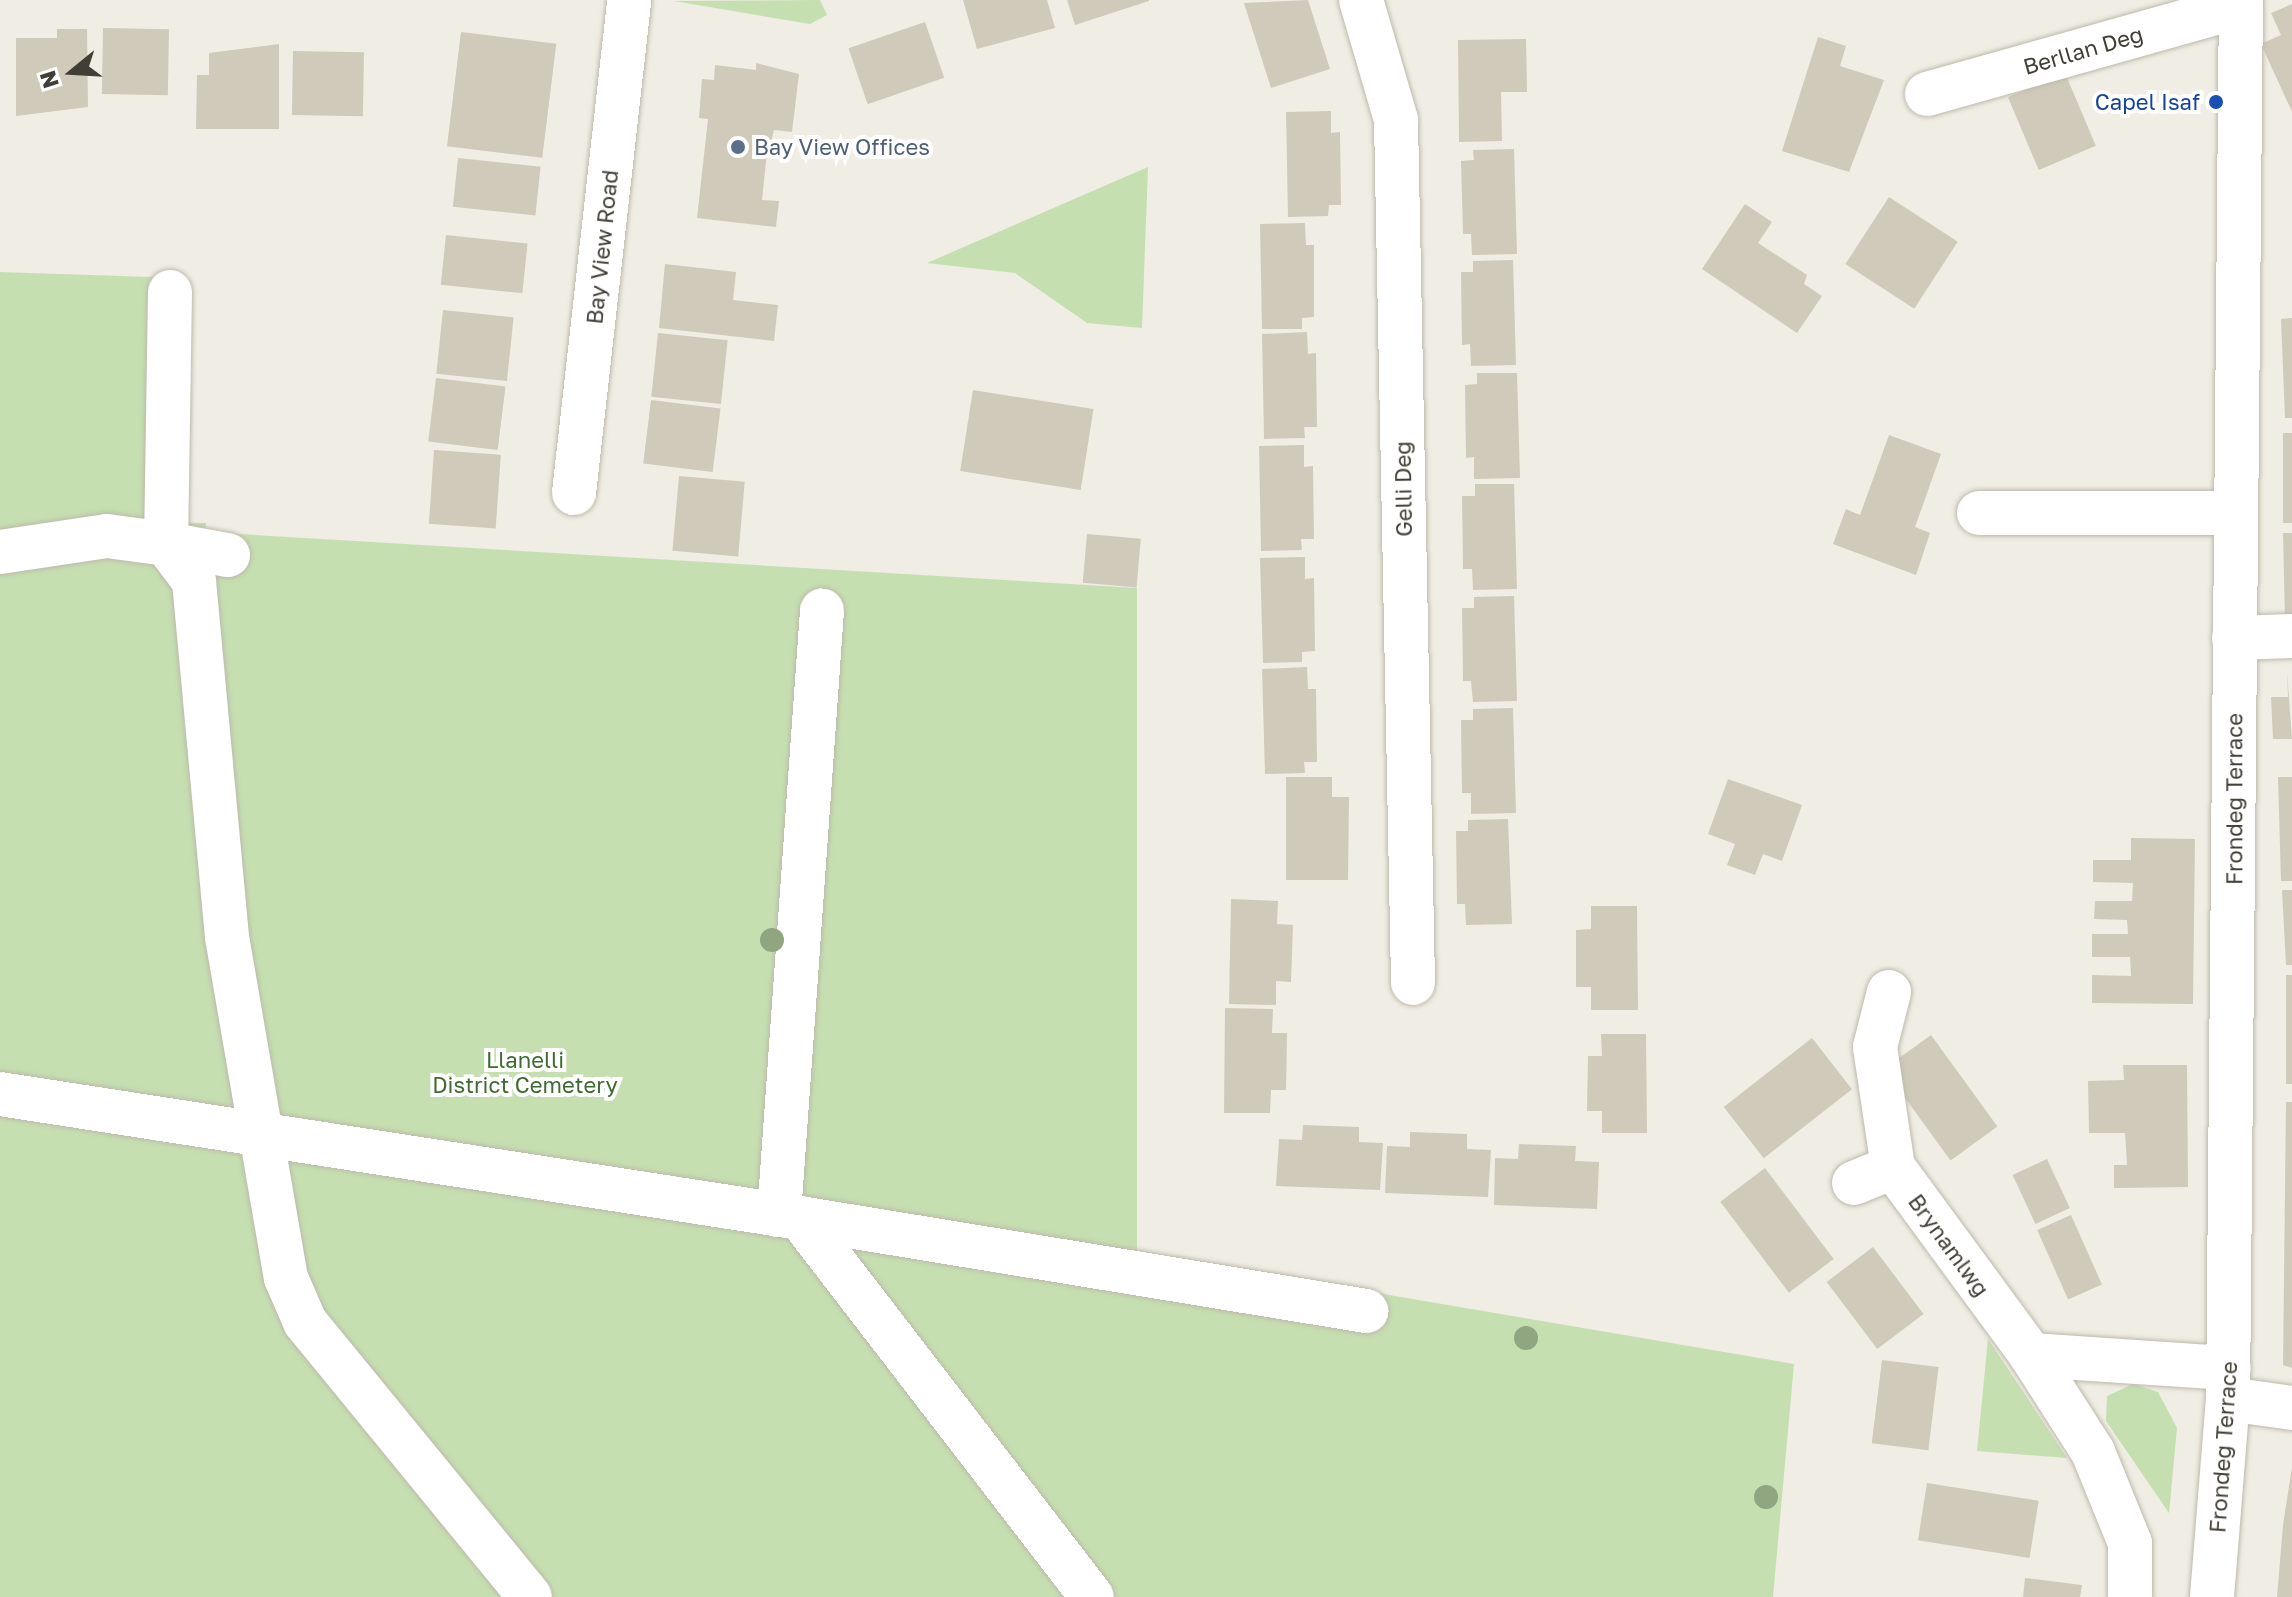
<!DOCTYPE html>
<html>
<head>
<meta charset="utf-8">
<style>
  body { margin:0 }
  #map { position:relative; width:2292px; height:1597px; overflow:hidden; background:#f0ede4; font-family:"Golos Text",sans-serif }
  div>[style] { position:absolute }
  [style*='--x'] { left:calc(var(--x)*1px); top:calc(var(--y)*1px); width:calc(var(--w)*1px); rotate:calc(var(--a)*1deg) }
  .green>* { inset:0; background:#c5dfb1 }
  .building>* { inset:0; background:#d0cabb; transform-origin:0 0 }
  .roads { filter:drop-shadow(0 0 2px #bdb9ab) drop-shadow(0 0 2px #bdb9ab) }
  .minor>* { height:44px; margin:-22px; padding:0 22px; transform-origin:22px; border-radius:22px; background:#fff }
  .trees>* { width:24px; height:24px; margin:-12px; border-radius:50%; background:#8fa681 }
  .dots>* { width:22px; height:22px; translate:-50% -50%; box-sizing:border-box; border:4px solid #fff; border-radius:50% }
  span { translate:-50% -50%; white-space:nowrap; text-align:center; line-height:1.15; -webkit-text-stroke:8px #fff; paint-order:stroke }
  .street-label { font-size:22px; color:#413e35 }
  .transit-label { font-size:22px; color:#164399 }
  .right { translate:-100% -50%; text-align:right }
  .service-label { font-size:22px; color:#4e5e75 }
  .left { translate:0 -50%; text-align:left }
  .park-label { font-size:22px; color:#3f6b30 }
  .north { position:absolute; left:32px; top:32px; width:80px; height:80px; -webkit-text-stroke:6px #fff; paint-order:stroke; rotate:252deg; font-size:22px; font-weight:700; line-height:32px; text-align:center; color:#413e35 }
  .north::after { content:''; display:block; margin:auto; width:28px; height:36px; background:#413e35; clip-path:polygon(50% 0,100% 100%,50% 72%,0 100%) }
</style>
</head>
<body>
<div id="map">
  <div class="green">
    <i style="clip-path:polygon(820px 0,827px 15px,810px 24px,674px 1px)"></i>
    <i style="clip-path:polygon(1148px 167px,1142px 328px,1087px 323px,1015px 273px,927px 263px)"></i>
    <i style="clip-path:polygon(0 272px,180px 278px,178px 523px,206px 523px,206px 532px,1137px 588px,1137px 1252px,1794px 1364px,1773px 1597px,0 1597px)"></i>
    <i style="clip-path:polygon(1988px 1339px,2067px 1458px,1977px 1451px)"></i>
    <i style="clip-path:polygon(2133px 1384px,2158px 1392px,2177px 1428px,2169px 1513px,2106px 1421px,2107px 1396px)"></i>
  </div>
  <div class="building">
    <i style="clip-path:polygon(963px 0,1047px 0,1055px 28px,977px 49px)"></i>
    <i style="clip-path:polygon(1067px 0,1149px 0,1149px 1px,1075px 25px)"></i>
    <i style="clip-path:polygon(1308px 0,1330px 69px,1271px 88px,1244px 3px)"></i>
    <i style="clip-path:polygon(2292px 4px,2292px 112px,2261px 44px,2281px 35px,2271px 13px)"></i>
    <i style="left:925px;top:22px;width:59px;height:81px;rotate:71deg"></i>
    <i style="left:103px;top:28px;width:66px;height:66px;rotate:1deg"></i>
    <i style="clip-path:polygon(57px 29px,87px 29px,88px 107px,16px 116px,16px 38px,57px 38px)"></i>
    <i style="left:461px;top:32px;width:96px;height:115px;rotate:7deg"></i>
    <i style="clip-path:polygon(1818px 37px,1846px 46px,1840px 66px,1884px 80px,1849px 172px,1782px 151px)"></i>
    <i style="clip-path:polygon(1526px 39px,1527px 92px,1501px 92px,1502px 141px,1459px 142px,1458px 40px)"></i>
    <i style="clip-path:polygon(279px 44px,279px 129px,196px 129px,197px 75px,209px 75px,209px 53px)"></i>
    <i style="left:293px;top:51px;width:71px;height:64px;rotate:1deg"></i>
    <i style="clip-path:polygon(756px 63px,799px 74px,792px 132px,774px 130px,766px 161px,762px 200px,779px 201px,776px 227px,697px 218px,708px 119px,699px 118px,702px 79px,714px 80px,715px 65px,756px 70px)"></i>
    <i style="left:2065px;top:73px;width:79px;height:62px;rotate:67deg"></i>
    <i style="clip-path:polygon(1331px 111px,1331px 133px,1340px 132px,1341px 205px,1329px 205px,1328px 216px,1288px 217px,1286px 112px)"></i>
    <i style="clip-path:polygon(1514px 149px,1517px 254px,1472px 255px,1471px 234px,1463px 234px,1461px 161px,1474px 160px,1473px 150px)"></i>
    <i style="left:458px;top:158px;width:83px;height:49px;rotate:6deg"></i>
    <i style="left:1889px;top:197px;width:82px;height:80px;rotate:33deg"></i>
    <i style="clip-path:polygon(1745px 204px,1772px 222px,1758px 243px,1807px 275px,1804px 284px,1822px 296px,1797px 333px,1702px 269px)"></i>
    <i style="clip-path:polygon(1305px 223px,1306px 245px,1314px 245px,1314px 317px,1302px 318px,1302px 329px,1262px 329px,1260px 224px)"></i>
    <i style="left:446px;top:235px;width:82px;height:50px;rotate:6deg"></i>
    <i style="clip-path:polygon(1513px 260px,1516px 365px,1471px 366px,1470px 344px,1462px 345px,1461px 272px,1473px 272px,1473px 261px)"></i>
    <i style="clip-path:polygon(665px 264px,736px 272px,733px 300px,778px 305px,774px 341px,659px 328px)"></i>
    <i style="left:443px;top:310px;width:71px;height:64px;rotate:6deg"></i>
    <i style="clip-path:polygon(2292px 318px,2292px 418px,2285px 418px,2281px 319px)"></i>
    <i style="clip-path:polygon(1307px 332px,1308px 354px,1316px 353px,1317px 427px,1304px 427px,1305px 438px,1264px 439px,1262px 334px)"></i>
    <i style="left:658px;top:333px;width:70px;height:64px;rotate:6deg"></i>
    <i style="clip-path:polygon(1477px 373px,1517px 373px,1520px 478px,1474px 479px,1474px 457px,1466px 458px,1465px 385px,1477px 384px)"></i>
    <i style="left:436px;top:378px;width:70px;height:64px;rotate:7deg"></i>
    <i style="left:973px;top:390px;width:122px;height:82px;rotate:9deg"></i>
    <i style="left:651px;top:400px;width:70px;height:64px;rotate:7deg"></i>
    <i style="left:2283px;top:433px;width:9px;height:90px"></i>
    <i style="clip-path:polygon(1889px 435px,1941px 454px,1915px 527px,1930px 533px,1916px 575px,1833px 544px,1846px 509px,1860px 515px)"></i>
    <i style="clip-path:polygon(1304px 445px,1304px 467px,1313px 466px,1314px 539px,1301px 539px,1302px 550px,1261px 551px,1259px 446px)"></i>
    <i style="left:434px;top:450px;width:67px;height:74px;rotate:4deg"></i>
    <i style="left:679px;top:476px;width:66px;height:75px;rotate:5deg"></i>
    <i style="clip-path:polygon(1475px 484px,1514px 484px,1517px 589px,1473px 590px,1472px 569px,1463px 569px,1462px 496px,1475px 496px)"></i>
    <i style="clip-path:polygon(2283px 533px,2292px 533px,2292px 622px,2285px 622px)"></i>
    <i style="left:1087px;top:534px;width:54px;height:49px;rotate:5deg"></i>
    <i style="clip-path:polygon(1305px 557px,1305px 579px,1314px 578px,1315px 651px,1302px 652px,1302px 662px,1263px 663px,1260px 558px)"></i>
    <i style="clip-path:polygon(1514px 596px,1517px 701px,1473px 702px,1471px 681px,1463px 681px,1462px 608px,1474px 608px,1474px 597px)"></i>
    <i style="clip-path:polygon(1307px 667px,1308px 689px,1316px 689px,1317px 762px,1304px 762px,1305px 773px,1265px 774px,1262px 669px)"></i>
    <i style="clip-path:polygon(2287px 671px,2292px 739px,2273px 739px,2271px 697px,2288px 697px)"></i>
    <i style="clip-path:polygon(1513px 708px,1516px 813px,1471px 814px,1471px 793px,1462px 793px,1461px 720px,1473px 720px,1473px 709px)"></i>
    <i style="clip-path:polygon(1286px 777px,1332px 777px,1332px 797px,1349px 797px,1348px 880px,1286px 880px)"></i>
    <i style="clip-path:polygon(2278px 777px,2292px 777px,2292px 881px,2281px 881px)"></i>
    <i style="clip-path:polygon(1728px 779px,1802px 805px,1782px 861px,1763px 854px,1755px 875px,1727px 865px,1735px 844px,1708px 834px)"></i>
    <i style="clip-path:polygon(1508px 819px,1512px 924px,1466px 925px,1465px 904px,1457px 904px,1456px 831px,1468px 831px,1468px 820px)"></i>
    <i style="clip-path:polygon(2131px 838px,2195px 839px,2193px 1004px,2092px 1003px,2092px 975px,2131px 976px,2130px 957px,2092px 957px,2092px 934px,2128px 934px,2127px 920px,2094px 919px,2095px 901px,2132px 901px,2133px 883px,2093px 882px,2093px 860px,2131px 860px)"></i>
    <i style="clip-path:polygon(2282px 890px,2292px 890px,2292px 965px,2286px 965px)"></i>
    <i style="clip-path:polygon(1231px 899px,1278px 901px,1277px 924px,1293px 925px,1291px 982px,1276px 981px,1276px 1005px,1229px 1004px)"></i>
    <i style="clip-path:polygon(1591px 906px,1637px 906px,1638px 1010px,1591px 1010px,1591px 987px,1576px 987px,1576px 930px,1591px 929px)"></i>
    <i style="left:2286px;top:975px;width:6px;height:109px"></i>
    <i style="clip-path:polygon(1225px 1008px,1273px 1009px,1272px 1033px,1287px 1033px,1286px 1090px,1271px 1090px,1270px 1113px,1224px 1113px)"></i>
    <i style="clip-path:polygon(1601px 1034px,1646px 1034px,1647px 1133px,1602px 1133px,1602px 1111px,1587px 1111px,1588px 1056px,1602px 1056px)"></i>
    <i style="left:1931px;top:1035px;width:113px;height:58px;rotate:54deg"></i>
    <i style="left:1812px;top:1038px;width:65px;height:112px;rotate:52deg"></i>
    <i style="clip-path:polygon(2123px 1065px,2187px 1065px,2188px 1187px,2114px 1188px,2114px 1165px,2127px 1165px,2125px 1133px,2089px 1133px,2088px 1081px,2124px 1080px)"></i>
    <i style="clip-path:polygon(2286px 1102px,2292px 1102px,2292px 1368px,2283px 1365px)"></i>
    <i style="clip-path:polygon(1303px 1125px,1359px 1127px,1359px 1142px,1383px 1143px,1380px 1190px,1276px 1186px,1279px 1139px,1302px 1140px)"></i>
    <i style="clip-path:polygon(1410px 1132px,1467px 1134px,1467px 1149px,1491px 1150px,1488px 1197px,1385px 1193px,1387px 1146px,1410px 1147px)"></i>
    <i style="clip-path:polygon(1519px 1144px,1576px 1146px,1575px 1161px,1599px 1162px,1597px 1209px,1494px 1205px,1495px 1158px,1518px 1159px)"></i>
    <i style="left:2047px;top:1159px;width:54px;height:38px;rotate:65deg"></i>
    <i style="left:1765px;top:1168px;width:114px;height:56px;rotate:53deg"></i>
    <i style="left:2071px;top:1215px;width:76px;height:37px;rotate:66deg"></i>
    <i style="left:1873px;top:1247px;width:84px;height:58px;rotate:53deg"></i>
    <i style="left:1882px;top:1360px;width:57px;height:84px;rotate:7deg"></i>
    <i style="clip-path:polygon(2292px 1467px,2292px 1597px,2277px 1597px,2283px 1525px)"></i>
    <i style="left:1927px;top:1483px;width:113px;height:58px;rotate:9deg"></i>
    <i style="clip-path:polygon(2025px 1578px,2082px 1585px,2080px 1597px,2023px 1597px)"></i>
  </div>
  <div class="roads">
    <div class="minor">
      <i style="--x:1361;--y:0;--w:125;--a:73.7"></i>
      <i style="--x:1396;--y:120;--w:863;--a:88.87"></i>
      <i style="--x:1927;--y:94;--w:325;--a:-15.7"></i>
      <i style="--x:170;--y:292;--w:252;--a:90.9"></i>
      <i style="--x:166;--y:544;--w:63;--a:10.1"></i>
      <i style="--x:574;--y:493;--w:496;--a:-83.6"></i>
      <i style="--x:1979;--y:513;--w:255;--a:0"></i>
      <i style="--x:0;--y:552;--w:108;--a:-8.5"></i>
      <i style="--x:107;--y:536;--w:60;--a:7.7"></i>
      <i style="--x:166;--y:544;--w:46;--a:52.9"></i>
      <i style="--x:194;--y:581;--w:358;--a:84.7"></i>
      <i style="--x:227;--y:937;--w:346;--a:80.2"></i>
      <i style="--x:286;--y:1278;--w:48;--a:66.6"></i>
      <i style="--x:305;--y:1322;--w:355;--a:50.7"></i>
      <i style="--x:2234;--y:638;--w:58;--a:-2"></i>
      <i style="--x:1889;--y:992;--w:57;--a:104.3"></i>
      <i style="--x:1875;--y:1047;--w:121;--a:81.5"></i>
      <i style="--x:0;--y:1094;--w:810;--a:8.81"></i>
      <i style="--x:800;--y:1218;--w:478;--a:52.4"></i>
      <i style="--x:1854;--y:1183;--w:42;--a:-22.3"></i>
      <i style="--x:1893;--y:1167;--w:233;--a:53.7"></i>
      <i style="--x:2031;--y:1355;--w:115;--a:57.4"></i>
      <i style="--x:2093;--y:1452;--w:98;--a:67.9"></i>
      <i style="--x:2130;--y:1543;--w:54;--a:90"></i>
      <i style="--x:779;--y:1215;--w:606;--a:-85.93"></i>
      <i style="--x:800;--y:1218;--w:574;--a:9.33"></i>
      <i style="--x:2031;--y:1355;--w:198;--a:3.8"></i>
      <i style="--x:2228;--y:1399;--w:65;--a:8"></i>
      <i style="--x:2212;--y:1597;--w:199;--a:-85.4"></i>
      <i style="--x:2228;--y:1399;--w:1399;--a:-89.47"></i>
    </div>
  </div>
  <div class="trees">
    <i style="left:772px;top:940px"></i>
    <i style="left:1526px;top:1338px"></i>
    <i style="left:1766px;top:1497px"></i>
  </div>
  <div class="dots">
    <i style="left:2216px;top:102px;background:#1a4fb4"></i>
    <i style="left:738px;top:147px;background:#5c6f8a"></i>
  </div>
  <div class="street-label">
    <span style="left:2083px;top:50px;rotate:-16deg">Berllan Deg</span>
    <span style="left:602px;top:247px;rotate:-84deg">Bay View Road</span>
    <span style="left:1403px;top:489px;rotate:-91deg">Gelli Deg</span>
    <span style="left:2234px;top:799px;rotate:-90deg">Frondeg Terrace</span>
    <span style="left:1949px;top:1245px;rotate:54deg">Brynamlwg</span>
    <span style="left:2223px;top:1447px;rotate:-86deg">Frondeg Terrace</span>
  </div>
  <div class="transit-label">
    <span class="right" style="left:2200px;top:102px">Capel Isaf</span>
  </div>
  <div class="service-label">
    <span class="left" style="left:754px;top:147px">Bay View Offices</span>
  </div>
  <div class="park-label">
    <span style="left:525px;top:1072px">Llanelli<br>District Cemetery</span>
  </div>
  <div class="north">N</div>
</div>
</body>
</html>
